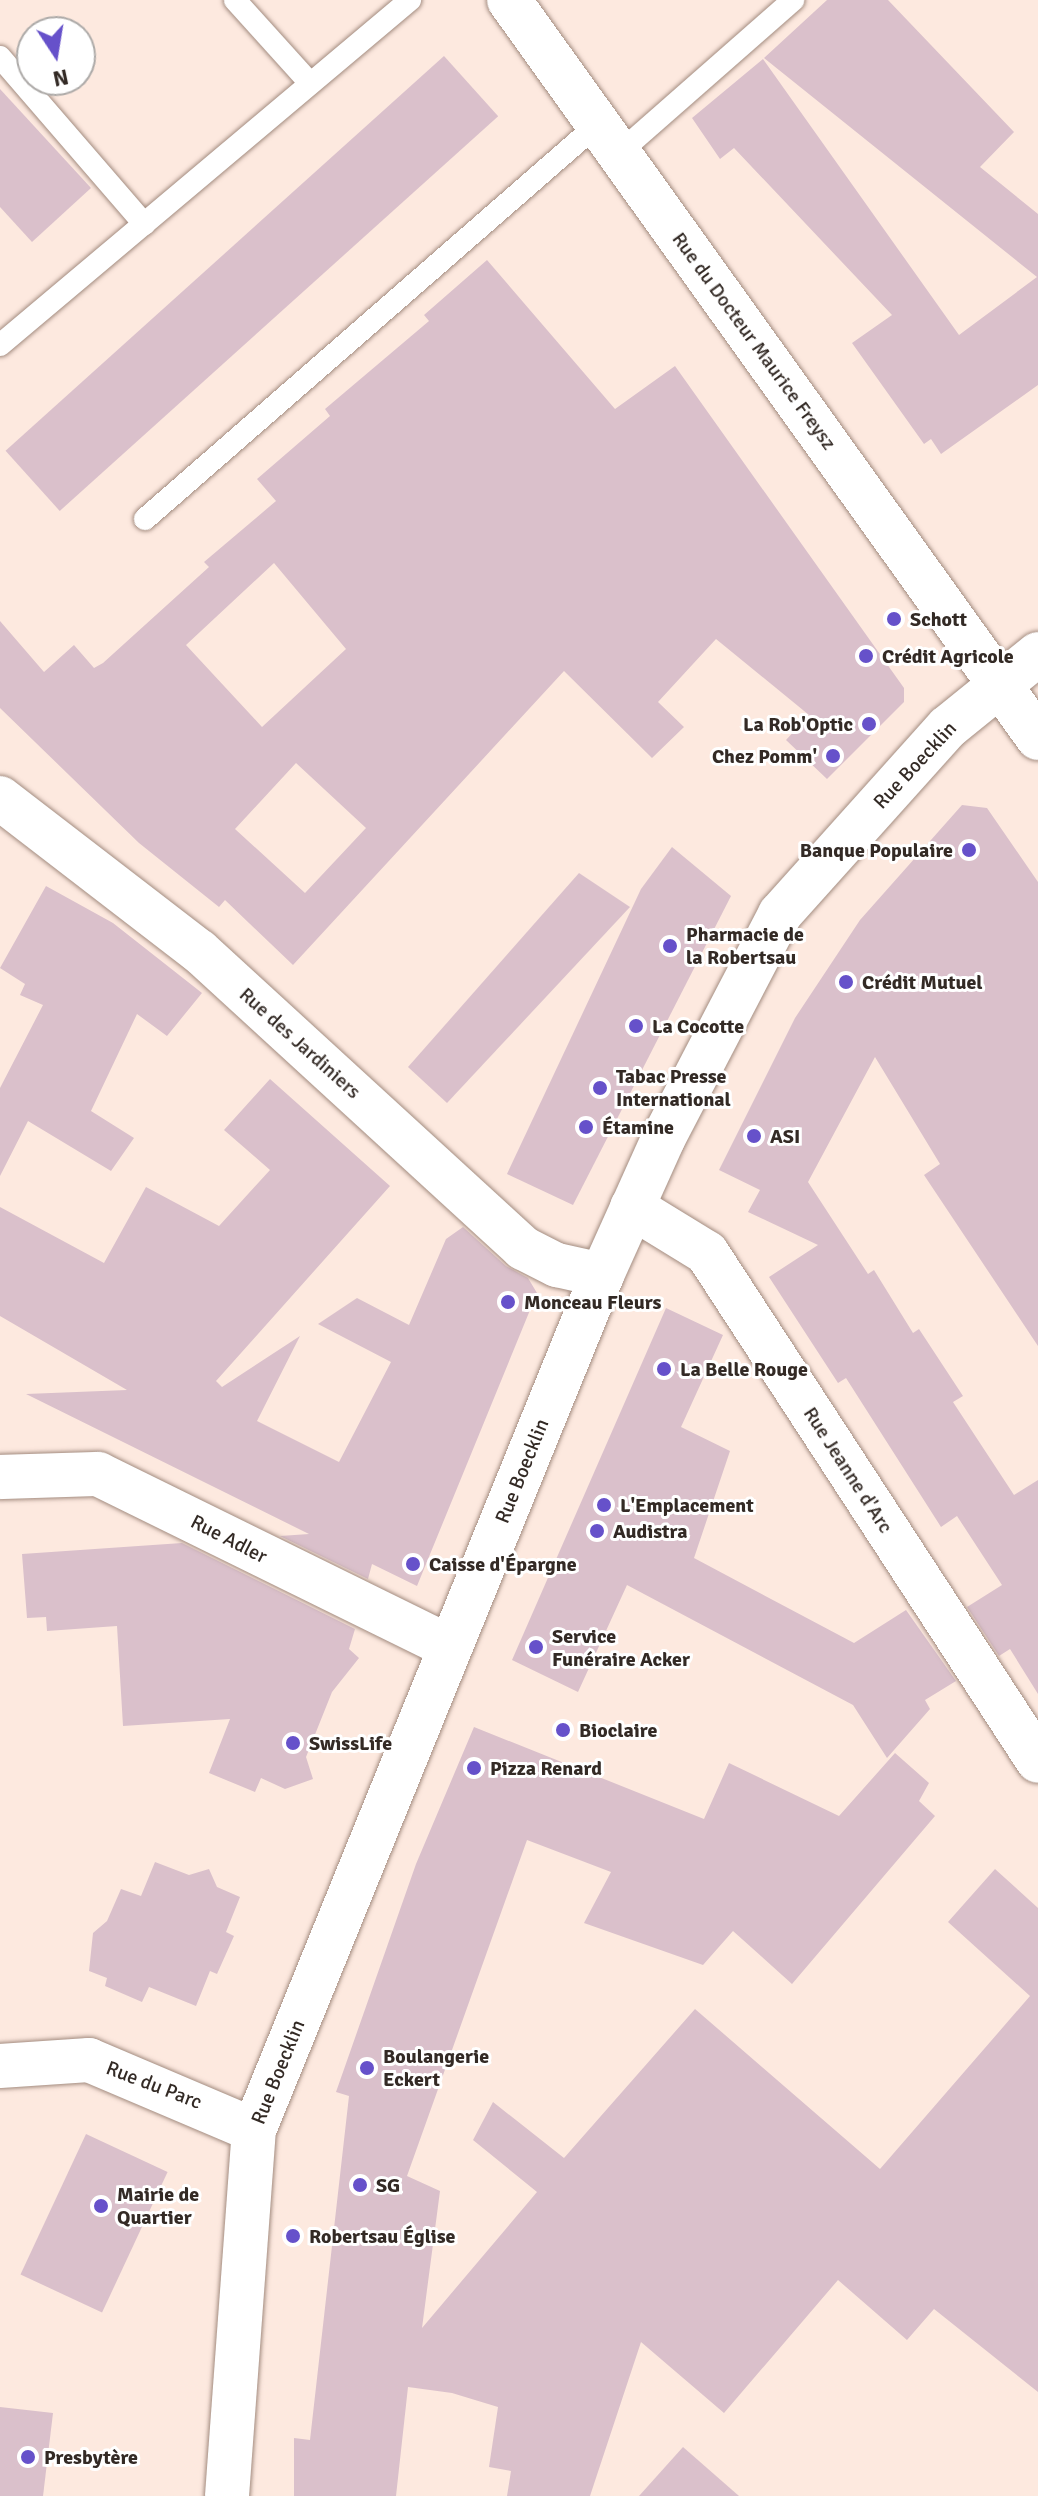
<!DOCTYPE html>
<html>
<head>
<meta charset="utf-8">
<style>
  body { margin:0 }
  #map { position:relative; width:1038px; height:2496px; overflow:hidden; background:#fde9df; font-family:Signika,sans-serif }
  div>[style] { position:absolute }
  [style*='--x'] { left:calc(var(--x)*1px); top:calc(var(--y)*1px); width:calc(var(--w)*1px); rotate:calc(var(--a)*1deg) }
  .building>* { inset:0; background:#dac0cb; transform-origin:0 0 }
  .roads { filter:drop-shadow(0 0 2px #a38c80) drop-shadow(0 0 2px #a38c80) }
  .service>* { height:22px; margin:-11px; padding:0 11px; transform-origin:11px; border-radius:11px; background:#fff }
  .minor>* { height:44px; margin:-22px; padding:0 22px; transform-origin:22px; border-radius:22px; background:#fff }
  .secondary>* { height:44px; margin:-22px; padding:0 22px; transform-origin:22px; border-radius:22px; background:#fff }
  .dots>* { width:22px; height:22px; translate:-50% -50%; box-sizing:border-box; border:4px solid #fff; border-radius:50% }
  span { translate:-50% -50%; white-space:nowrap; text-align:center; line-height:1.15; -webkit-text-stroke:6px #fff; paint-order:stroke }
  .street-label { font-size:20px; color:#332a25 }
  .poi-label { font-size:20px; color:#332a25; font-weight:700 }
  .left { translate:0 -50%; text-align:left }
  .right { translate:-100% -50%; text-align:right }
  .north { position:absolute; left:16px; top:16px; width:80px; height:80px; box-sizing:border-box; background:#fff; border:2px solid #adaaa8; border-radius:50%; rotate:168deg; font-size:22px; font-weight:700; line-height:32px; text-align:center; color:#332a25 }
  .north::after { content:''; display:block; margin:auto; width:28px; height:36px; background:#6651ca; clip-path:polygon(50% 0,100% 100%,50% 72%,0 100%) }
</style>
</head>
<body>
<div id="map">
  <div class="building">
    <i style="clip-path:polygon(827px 0,888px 0,1014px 132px,980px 167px,1038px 214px,1038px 385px,941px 454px,931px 439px,924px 444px,852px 343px,892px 315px,734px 148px,720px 159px,692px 118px,763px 59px,959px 335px,1037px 277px,764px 58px)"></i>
    <i style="left:444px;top:56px;width:81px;height:590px;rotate:48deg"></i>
    <i style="clip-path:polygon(0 89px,91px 188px,32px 242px,0 207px)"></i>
    <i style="clip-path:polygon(evenodd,487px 260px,615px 409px,675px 366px,904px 688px,904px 702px,827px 779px,786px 740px,809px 715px,716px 639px,658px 702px,684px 727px,652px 758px,564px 671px,293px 965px,225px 900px,219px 907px,139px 843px,0 708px,0 621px,44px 672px,74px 645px,94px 668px,103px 663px,209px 567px,204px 562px,276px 501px,257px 479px,330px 416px,325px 409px,429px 321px,424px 315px,487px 260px,274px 563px,346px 649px,262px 727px,186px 645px,274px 563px,487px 260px,296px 763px,366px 828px,305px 893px,235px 829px,296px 763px)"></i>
    <i style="clip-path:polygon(962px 805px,987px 808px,1038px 882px,1038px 1346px,924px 1175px,940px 1164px,875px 1057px,808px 1182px,868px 1274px,874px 1270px,913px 1333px,919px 1329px,963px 1396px,953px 1402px,1014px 1495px,1038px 1480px,1038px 1694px,1010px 1649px,999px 1656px,967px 1607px,1002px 1585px,957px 1516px,941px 1527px,846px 1378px,838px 1383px,769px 1277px,818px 1245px,748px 1212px,760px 1190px,719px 1170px,795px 1018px,860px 920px)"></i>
    <i style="clip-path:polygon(672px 847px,731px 896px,573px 1205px,507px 1174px,641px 889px)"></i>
    <i style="clip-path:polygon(579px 873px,630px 907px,447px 1103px,408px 1067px)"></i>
    <i style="clip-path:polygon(46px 886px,113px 923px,202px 993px,167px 1036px,137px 1014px,91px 1111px,134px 1138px,111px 1171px,28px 1121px,0 1176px,0 1088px,43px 1005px,20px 995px,25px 984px,0 968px)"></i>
    <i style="clip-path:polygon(270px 1079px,390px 1186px,216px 1381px,222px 1387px,300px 1336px,257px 1421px,339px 1462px,391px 1362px,318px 1324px,357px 1298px,409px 1325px,446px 1239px,463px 1227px,506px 1266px,528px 1278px,537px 1293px,417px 1586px,372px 1564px,368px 1579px,280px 1536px,309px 1534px,26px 1394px,127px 1390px,0 1316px,0 1207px,104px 1263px,146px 1187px,219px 1226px,270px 1170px,224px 1130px)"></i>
    <i style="clip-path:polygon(666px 1308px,723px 1335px,681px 1427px,730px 1451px,694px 1558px,854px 1643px,906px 1610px,956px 1681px,925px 1700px,930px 1709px,887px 1758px,853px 1705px,627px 1585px,578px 1692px,512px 1660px)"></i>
    <i style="clip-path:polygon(182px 1543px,355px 1629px,349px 1649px,359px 1658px,332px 1692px,306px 1757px,313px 1779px,285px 1789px,261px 1778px,255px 1792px,209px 1773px,230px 1719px,123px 1726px,117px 1626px,47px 1631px,46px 1617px,27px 1618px,22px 1554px)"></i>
    <i style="clip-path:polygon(474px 1727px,704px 1819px,729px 1763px,839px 1816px,895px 1753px,929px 1783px,919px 1801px,935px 1816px,792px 1984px,733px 1931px,703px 1965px,584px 1923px,611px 1872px,527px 1840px,407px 2176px,440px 2191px,422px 2328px,537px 2192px,473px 2140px,493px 2102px,564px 2158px,695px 2009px,880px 2169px,1030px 1996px,948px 1922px,995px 1869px,1038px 1908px,1038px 2392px,934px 2309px,907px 2340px,838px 2280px,724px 2413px,641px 2342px,590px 2496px,507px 2496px,511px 2471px,489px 2467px,498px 2407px,452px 2393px,408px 2387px,396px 2496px,294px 2496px,294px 2438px,310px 2440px,349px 2096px,336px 2092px,416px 1864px)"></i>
    <i style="clip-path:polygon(155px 1862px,189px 1875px,209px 1869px,217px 1887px,240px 1897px,226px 1932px,234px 1936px,217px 1974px,210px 1971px,196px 2006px,149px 1987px,142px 2002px,105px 1986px,107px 1978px,89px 1971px,93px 1933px,107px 1921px,121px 1889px,141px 1896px)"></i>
    <i style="left:86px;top:2134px;width:90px;height:155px;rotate:25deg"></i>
    <i style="clip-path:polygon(0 2407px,53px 2413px,43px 2496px,0 2496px)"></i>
    <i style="clip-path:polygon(683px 2447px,739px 2496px,639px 2496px)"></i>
  </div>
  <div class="roads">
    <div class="service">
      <i style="--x:235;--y:0;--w:112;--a:47.9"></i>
      <i style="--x:0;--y:57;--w:221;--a:49.2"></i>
      <i style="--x:619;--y:153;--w:232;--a:-41.3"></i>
      <i style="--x:0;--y:345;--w:536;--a:-40.08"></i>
      <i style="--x:145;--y:519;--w:601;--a:-41.09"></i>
    </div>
    <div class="minor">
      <i style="--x:509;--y:0;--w:908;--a:54.37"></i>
      <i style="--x:0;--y:798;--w:251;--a:37.6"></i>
      <i style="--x:199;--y:951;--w:440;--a:42.5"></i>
      <i style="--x:523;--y:1248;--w:38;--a:27"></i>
      <i style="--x:557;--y:1265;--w:46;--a:12.5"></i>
      <i style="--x:632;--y:1207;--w:88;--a:31.5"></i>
      <i style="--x:707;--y:1253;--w:606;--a:56.91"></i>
      <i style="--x:0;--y:1477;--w:98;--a:-1.8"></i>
      <i style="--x:98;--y:1474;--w:391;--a:26.2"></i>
      <i style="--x:0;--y:2066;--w:89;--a:-3.9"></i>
      <i style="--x:89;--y:2060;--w:179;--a:23"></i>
    </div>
    <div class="secondary">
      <i style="--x:227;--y:2496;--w:367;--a:-85.8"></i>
      <i style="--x:254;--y:2130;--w:923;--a:-67.85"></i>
      <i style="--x:602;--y:1275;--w:149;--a:-65.8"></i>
      <i style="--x:663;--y:1139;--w:254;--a:-62.5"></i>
      <i style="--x:780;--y:914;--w:251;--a:-48.1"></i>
      <i style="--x:948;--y:727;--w:116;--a:-39"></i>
    </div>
  </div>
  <div class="dots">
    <i style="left:894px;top:619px;background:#6651ca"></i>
    <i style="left:866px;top:656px;background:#6651ca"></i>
    <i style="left:869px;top:724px;background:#6651ca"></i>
    <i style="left:833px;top:756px;background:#6651ca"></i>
    <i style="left:969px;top:850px;background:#6651ca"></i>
    <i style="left:670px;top:946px;background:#6651ca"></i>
    <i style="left:846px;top:982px;background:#6651ca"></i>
    <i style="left:636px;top:1026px;background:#6651ca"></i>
    <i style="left:600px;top:1088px;background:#6651ca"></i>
    <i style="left:586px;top:1127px;background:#6651ca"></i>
    <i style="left:754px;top:1136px;background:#6651ca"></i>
    <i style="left:508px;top:1302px;background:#6651ca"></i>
    <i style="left:664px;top:1369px;background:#6651ca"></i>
    <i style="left:604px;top:1505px;background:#6651ca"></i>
    <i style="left:597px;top:1531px;background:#6651ca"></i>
    <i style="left:413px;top:1564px;background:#6651ca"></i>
    <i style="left:536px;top:1647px;background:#6651ca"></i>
    <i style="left:563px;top:1730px;background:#6651ca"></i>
    <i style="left:293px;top:1743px;background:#6651ca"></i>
    <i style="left:474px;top:1768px;background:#6651ca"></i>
    <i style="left:367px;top:2068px;background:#6651ca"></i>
    <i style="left:360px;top:2185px;background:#6651ca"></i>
    <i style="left:101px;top:2206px;background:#6651ca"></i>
    <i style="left:293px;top:2236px;background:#6651ca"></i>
    <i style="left:28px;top:2457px;background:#6651ca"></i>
  </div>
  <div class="street-label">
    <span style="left:754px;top:341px;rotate:54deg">Rue du Docteur Maurice Freysz</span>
    <span style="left:915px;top:765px;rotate:-47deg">Rue Boecklin</span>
    <span style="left:300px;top:1043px;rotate:42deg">Rue des Jardiniers</span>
    <span style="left:848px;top:1470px;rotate:57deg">Rue Jeanne d'Arc</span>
    <span style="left:522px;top:1471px;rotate:-68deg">Rue Boecklin</span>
    <span style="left:229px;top:1539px;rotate:27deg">Rue Adler</span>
    <span style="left:278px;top:2072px;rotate:-68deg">Rue Boecklin</span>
    <span style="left:154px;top:2085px;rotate:21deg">Rue du Parc</span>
  </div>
  <div class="poi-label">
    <span class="left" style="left:910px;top:619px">Schott</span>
    <span class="left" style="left:882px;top:656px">Crédit Agricole</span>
    <span class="right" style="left:853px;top:724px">La Rob'Optic</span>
    <span class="right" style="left:817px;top:756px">Chez Pomm'</span>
    <span class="right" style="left:953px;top:850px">Banque Populaire</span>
    <span class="left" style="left:686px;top:946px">Pharmacie de<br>la Robertsau</span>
    <span class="left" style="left:862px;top:982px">Crédit Mutuel</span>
    <span class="left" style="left:652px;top:1026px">La Cocotte</span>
    <span class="left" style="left:616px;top:1088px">Tabac Presse<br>International</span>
    <span class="left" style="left:602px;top:1127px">Étamine</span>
    <span class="left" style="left:770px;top:1136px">ASI</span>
    <span class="left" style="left:524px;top:1302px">Monceau Fleurs</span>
    <span class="left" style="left:680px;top:1369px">La Belle Rouge</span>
    <span class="left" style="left:620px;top:1505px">L'Emplacement</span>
    <span class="left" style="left:613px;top:1531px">Audistra</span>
    <span class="left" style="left:429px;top:1564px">Caisse d'Épargne</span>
    <span class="left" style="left:552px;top:1648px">Service<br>Funéraire Acker</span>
    <span class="left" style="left:579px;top:1730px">Bioclaire</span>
    <span class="left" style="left:309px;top:1743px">SwissLife</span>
    <span class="left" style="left:490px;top:1768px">Pizza Renard</span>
    <span class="left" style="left:383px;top:2068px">Boulangerie<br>Eckert</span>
    <span class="left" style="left:376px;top:2185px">SG</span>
    <span class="left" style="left:117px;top:2206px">Mairie de<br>Quartier</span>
    <span class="left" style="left:309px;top:2236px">Robertsau Église</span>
    <span class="left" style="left:44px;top:2457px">Presbytère</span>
  </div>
  <div class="north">N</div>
</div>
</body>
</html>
